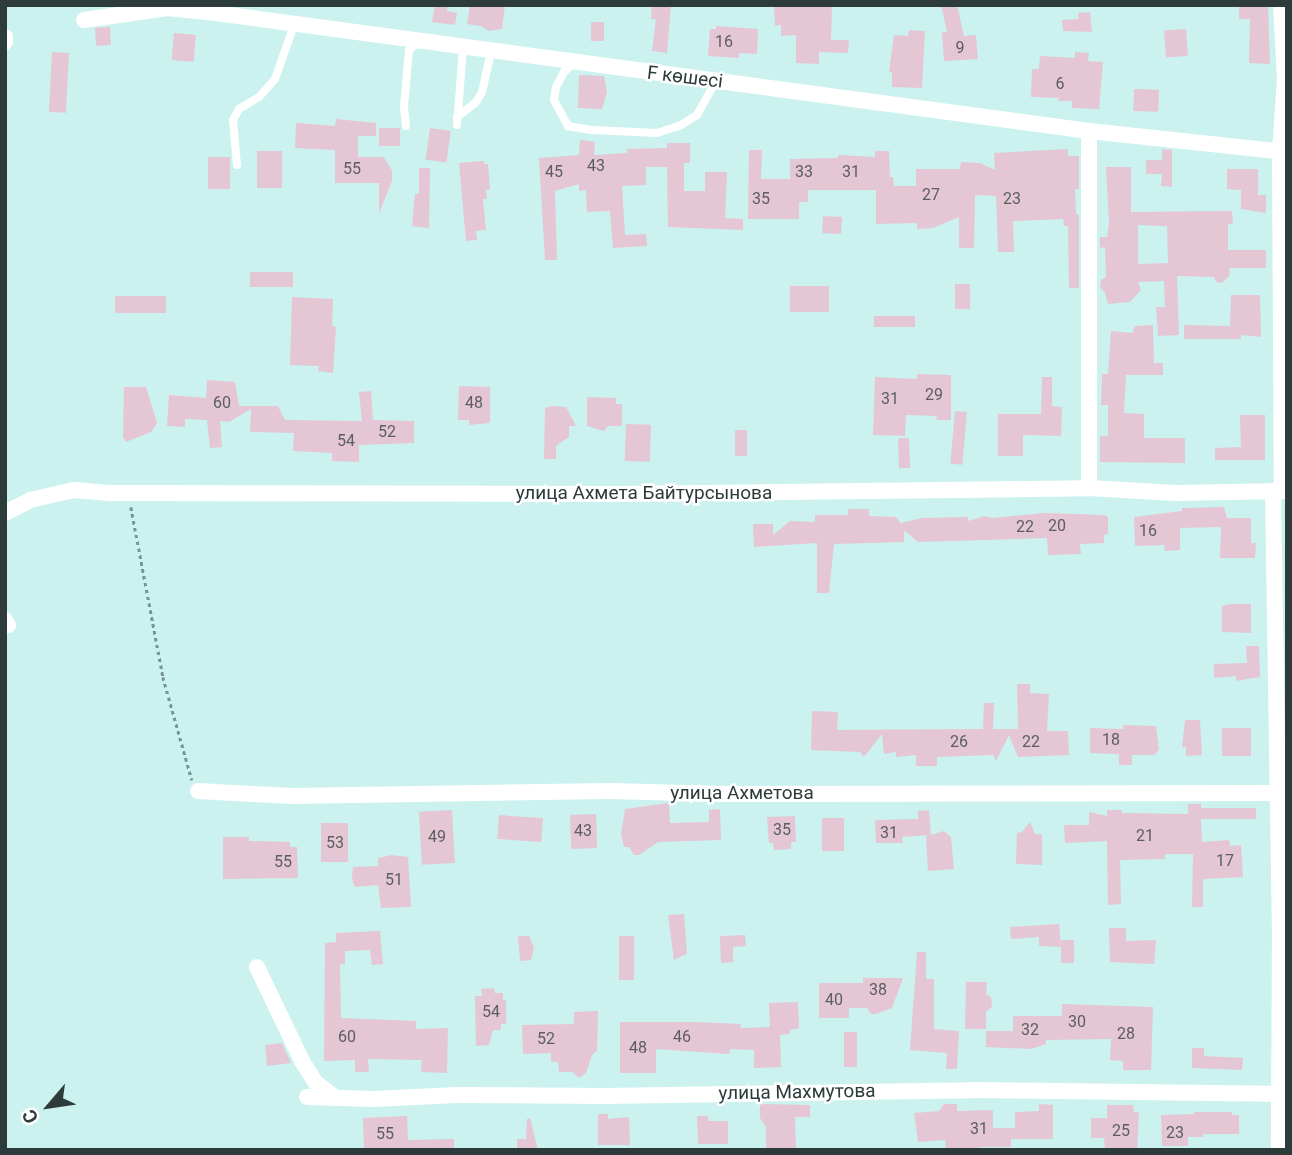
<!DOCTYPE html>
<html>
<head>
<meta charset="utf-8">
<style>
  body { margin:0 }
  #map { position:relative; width:1292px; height:1155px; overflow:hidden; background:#cbf2ef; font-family:Roboto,sans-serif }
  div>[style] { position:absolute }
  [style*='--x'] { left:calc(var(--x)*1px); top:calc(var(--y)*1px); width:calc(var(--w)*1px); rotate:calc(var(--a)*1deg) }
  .building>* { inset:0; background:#e5c6d4; transform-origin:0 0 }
  .path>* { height:2.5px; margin-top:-1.25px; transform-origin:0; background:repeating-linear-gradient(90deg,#789391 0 3.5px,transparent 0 7px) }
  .service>* { height:8px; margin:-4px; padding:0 4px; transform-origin:4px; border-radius:4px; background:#fff }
  .minor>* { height:16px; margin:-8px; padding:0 8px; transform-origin:8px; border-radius:8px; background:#fff }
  span { translate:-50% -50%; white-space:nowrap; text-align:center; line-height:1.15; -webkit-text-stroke:5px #fff; paint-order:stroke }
  .number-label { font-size:16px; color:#5b5e61 }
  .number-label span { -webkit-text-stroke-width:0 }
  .street-label { font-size:19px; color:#2d3c3b }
  .frame { position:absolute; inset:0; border:7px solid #2d3c3b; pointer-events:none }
  .north { position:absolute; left:14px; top:1071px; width:70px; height:70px; -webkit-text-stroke:5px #fff; paint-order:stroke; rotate:241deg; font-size:19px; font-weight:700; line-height:28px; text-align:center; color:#2d3c3b }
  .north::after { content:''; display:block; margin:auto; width:24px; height:32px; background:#2d3c3b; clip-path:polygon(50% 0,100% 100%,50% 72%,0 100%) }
</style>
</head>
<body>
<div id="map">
  <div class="building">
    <i style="clip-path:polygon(435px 5px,448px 5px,447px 11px,457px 13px,455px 25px,432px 22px)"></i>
    <i style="clip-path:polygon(470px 5px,505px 5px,502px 29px,489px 31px,481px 26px,467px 24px)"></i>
    <i style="clip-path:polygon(652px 5px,671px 5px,667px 53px,652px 51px,656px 19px,651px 19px)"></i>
    <i style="clip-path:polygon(774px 5px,832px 5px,831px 40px,849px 40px,848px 53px,819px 52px,819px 64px,796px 63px,796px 35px,781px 36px,781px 25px,775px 26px)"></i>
    <i style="clip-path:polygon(941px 5px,957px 5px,964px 36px,976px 35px,978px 59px,944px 61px,942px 32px,947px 32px)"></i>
    <i style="clip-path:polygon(1239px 5px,1268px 5px,1270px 64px,1249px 63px,1250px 19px,1239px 19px)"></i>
    <i style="clip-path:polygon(1090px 12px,1092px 32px,1063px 31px,1062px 20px,1079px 19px,1078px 13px)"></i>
    <i style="left:591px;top:22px;width:13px;height:19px"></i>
    <i style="clip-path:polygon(716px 26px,758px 29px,757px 54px,739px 53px,739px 58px,708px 56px,710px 29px,716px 29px)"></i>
    <i style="left:110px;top:27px;width:18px;height:15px;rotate:87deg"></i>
    <i style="left:1186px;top:29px;width:27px;height:22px;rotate:86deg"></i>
    <i style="clip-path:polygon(909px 30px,925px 31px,922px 88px,892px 87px,892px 72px,889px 72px,894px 35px,908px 36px)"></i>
    <i style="left:174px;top:33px;width:22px;height:27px;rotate:5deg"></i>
    <i style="left:52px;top:52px;width:17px;height:60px;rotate:3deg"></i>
    <i style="clip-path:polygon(1075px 52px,1089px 53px,1088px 61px,1103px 62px,1099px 109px,1072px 108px,1072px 101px,1058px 101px,1059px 98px,1031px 97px,1032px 69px,1039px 69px,1040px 56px,1075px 58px)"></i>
    <i style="clip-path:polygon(579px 75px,604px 76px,607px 92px,602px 109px,578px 108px)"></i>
    <i style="left:1134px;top:89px;width:25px;height:22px;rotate:2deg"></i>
    <i style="clip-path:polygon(336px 119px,376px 123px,376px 136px,358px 136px,358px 157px,384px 157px,392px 171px,392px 181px,379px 213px,379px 183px,335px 183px,335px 150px,295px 148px,296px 123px,335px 126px)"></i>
    <i style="left:379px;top:128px;width:21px;height:18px"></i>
    <i style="left:430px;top:128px;width:21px;height:32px;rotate:8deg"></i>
    <i style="clip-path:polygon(580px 140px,595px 142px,594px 155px,627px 153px,627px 149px,667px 148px,667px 143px,690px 143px,690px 163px,684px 163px,684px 191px,705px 191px,705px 172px,727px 172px,725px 218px,743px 219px,743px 230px,668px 227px,667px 167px,646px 167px,646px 185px,622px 186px,625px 235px,646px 234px,647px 246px,613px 248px,610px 211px,587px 212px,586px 190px,579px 191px,579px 184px,555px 191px,557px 260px,545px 260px,539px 158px,579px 155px)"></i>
    <i style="clip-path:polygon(1068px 149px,1068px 156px,1079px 156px,1079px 189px,1075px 189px,1076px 214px,1079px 215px,1079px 288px,1069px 288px,1068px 226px,1064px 226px,1063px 219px,1013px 221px,1014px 252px,998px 252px,996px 196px,975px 195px,974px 248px,959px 248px,959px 217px,933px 228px,917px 229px,917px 223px,876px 224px,876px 190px,808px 190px,808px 202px,799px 202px,799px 219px,748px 219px,749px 150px,762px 150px,761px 179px,790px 179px,790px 159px,838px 158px,838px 155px,875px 157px,875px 151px,889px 151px,890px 177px,893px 177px,894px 186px,916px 186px,916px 169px,960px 169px,961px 162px,980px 163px,995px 170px,994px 153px)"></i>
    <i style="clip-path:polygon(1162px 149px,1172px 150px,1172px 187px,1161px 186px,1162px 174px,1146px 174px,1146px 160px,1162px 160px)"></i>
    <i style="left:257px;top:151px;width:25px;height:37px"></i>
    <i style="left:208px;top:157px;width:22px;height:32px"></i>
    <i style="clip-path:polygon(484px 161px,484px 164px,488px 164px,490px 189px,486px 190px,487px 199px,483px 199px,486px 230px,476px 231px,477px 240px,466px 241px,459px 163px)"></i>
    <i style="clip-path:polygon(evenodd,1106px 167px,1131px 167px,1131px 212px,1232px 211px,1233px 224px,1228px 224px,1228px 250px,1266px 250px,1266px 268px,1229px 268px,1230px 275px,1222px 283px,1216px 282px,1214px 277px,1177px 276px,1179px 335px,1158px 336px,1156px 307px,1165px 307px,1164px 281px,1138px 282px,1141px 290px,1130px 302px,1108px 304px,1105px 293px,1100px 287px,1101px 280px,1106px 277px,1105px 247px,1100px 248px,1100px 237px,1107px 237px,1109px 223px,1106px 167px,1138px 225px,1167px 226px,1168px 263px,1138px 264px,1138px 225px)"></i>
    <i style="clip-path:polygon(419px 168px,430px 168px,429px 228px,412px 226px,415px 194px,419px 194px)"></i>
    <i style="clip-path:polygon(1227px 169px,1258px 169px,1258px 195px,1266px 195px,1266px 213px,1241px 209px,1241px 190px,1227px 189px)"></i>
    <i style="left:823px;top:216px;width:19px;height:17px;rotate:3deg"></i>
    <i style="left:293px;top:272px;width:15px;height:43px;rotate:90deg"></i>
    <i style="left:955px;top:284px;width:15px;height:25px"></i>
    <i style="left:790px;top:286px;width:39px;height:26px"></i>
    <i style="clip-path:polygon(1231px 295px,1260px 295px,1261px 337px,1241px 335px,1241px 339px,1184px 339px,1184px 325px,1230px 326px)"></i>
    <i style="left:115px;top:296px;width:51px;height:17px"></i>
    <i style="clip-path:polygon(292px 297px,333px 299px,332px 326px,336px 327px,333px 373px,318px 371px,319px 366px,290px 365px)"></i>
    <i style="left:874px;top:316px;width:41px;height:11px"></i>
    <i style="clip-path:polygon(1153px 325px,1154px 363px,1163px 363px,1163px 375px,1126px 375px,1124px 413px,1144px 414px,1144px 438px,1185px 438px,1185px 463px,1100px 462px,1100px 436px,1108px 436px,1108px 405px,1101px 405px,1102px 374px,1108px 374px,1111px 331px,1132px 333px,1135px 326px)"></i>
    <i style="clip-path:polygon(917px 374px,951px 375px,951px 420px,936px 420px,937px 416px,906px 415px,905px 436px,873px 435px,875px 377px,917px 379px)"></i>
    <i style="clip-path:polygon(1042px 377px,1052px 377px,1052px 406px,1062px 407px,1061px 436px,1023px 435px,1023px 456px,998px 456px,998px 414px,1041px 414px)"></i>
    <i style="clip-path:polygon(207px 380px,235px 382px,239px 406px,278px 406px,285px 420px,362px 421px,359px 392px,371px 391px,373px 420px,414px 421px,414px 443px,359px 445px,359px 462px,332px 461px,332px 453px,293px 451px,294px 433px,250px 432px,251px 409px,229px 422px,220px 421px,222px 447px,210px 448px,207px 420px,185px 419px,185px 427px,167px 426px,169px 395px,206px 398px)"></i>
    <i style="clip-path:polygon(459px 386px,490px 387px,490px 423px,469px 425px,469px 420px,458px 420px)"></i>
    <i style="clip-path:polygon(124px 387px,146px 387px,157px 423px,151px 432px,126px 442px,123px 437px)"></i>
    <i style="clip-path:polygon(587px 397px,616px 398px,616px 404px,622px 404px,622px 426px,608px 426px,604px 431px,587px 426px)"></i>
    <i style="clip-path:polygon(552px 406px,566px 407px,576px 426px,569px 426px,569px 437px,556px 446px,556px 459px,544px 459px,545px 408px)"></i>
    <i style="left:955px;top:411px;width:12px;height:53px;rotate:5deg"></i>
    <i style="clip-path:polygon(1240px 415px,1265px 415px,1265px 460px,1215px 460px,1215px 448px,1241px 447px)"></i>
    <i style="left:626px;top:424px;width:25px;height:37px;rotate:2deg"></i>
    <i style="left:735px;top:430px;width:12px;height:26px"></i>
    <i style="left:909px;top:438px;width:30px;height:11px;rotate:88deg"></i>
    <i style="clip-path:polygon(1224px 507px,1227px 518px,1251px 518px,1251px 543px,1256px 543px,1255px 558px,1220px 558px,1221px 527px,1180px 528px,1180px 550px,1165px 551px,1164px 545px,1135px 546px,1134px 517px,1182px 511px,1182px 508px)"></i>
    <i style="clip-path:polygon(848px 509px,869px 509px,869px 516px,896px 517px,901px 523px,922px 518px,968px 517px,968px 521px,985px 516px,992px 518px,1045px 513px,1104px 515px,1108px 517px,1108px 534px,1104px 535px,1104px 543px,1080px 544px,1081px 554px,1048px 555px,1047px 538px,918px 542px,904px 530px,904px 542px,834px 544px,829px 593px,817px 593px,817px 543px,754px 547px,753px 524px,773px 524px,773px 535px,790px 521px,815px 522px,815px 515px,848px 515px)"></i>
    <i style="clip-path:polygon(1230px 604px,1251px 604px,1251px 633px,1222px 632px,1222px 606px)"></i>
    <i style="clip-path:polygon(1246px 646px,1259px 646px,1260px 677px,1236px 681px,1236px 676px,1214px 678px,1214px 664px,1247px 663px)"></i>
    <i style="clip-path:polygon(1017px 684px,1030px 684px,1030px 693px,1049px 694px,1047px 731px,1068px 731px,1069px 755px,1018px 757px,1009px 735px,996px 761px,993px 755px,937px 757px,937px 766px,916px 766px,916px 755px,896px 757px,896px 752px,884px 754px,882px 734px,864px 757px,860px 752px,811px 750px,812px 711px,838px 712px,837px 730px,983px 729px,984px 703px,994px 703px,993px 729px,1018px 729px)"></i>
    <i style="clip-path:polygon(1185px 720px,1200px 720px,1202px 755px,1186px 756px,1186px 747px,1182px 747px)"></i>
    <i style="clip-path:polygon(1123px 725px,1156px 726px,1159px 750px,1154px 755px,1132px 755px,1132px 765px,1119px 765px,1119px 754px,1090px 753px,1090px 728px,1123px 729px)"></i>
    <i style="left:1222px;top:728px;width:29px;height:28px"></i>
    <i style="clip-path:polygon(669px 803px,670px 823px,709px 822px,709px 810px,720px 809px,721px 840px,658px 842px,639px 855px,634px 855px,629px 847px,624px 847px,621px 834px,625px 809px)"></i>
    <i style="clip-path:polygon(1188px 804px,1201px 804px,1201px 808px,1256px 808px,1256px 819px,1201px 819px,1202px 842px,1229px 840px,1230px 846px,1241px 845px,1243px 877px,1203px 879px,1203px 907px,1192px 907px,1193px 854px,1165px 854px,1165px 859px,1120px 860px,1121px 904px,1108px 905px,1107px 841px,1065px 843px,1064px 825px,1089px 825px,1089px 812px,1107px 816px,1107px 810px,1122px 810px,1122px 813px,1188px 814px)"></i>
    <i style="left:452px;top:810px;width:53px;height:33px;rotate:87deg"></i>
    <i style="clip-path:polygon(929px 810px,931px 835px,944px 831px,951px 837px,954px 869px,928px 871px,926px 836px,929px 835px,902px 837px,903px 843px,876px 843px,875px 820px,918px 819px,918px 811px)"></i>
    <i style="left:596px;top:814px;width:34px;height:26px;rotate:88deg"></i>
    <i style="left:499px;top:815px;width:44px;height:24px;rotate:4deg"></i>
    <i style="clip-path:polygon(795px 816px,796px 842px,791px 842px,791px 849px,774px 850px,773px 843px,769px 843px,767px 817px)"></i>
    <i style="left:822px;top:818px;width:22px;height:33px"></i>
    <i style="clip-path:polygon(1030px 822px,1035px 834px,1042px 834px,1042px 865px,1016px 864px,1017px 833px,1022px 832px)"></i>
    <i style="left:348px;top:823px;width:39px;height:27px;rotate:90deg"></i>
    <i style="clip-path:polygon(223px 837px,249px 837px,249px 841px,290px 842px,290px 847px,297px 847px,298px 878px,223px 879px)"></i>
    <i style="clip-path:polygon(392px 855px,408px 857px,411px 907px,381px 908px,378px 885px,355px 887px,352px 879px,353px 867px,378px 866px,378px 858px)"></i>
    <i style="clip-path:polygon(684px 914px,687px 954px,674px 960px,668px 915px)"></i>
    <i style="clip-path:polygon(1059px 924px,1061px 947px,1039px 946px,1039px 937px,1011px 939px,1010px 927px)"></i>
    <i style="clip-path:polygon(1109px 928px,1126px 928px,1126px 941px,1156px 940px,1154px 964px,1110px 962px)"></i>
    <i style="clip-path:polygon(380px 931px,383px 964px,372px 965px,370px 950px,345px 951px,345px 964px,340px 964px,341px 1018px,416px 1021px,416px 1029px,448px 1028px,447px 1073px,421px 1072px,422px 1060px,368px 1059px,369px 1072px,355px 1072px,355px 1060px,324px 1061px,325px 943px,336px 942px,336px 933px)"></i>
    <i style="clip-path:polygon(745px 935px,746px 946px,733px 947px,733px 962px,721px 963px,720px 936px)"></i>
    <i style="clip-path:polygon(518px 936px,529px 936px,534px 948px,531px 960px,520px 961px)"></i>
    <i style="left:619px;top:936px;width:15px;height:44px"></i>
    <i style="left:1061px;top:940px;width:13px;height:23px"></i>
    <i style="clip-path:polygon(917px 952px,926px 952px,926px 979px,934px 979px,934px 1029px,959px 1031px,957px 1069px,946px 1069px,947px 1053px,910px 1050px)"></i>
    <i style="clip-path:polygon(863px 978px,903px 978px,892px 1008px,876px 1014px,871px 1014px,867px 1008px,849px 1008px,849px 1018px,819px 1018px,819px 983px,863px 983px)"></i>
    <i style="clip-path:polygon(966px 982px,987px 982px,986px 994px,991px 997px,992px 1007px,986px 1012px,986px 1029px,965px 1029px)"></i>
    <i style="clip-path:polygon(494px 988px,495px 993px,503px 993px,503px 1000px,506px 1000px,506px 1024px,501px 1024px,501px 1030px,493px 1030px,489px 1045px,476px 1046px,475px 996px,482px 996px,481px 989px)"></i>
    <i style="clip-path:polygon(798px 1002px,799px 1028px,790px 1030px,790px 1034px,780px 1035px,781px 1067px,754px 1068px,754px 1050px,730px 1049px,729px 1054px,656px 1049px,656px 1073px,620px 1073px,620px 1022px,697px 1022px,741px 1024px,740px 1028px,770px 1027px,769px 1003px)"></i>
    <i style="clip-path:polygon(1062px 1004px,1153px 1007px,1151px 1070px,1123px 1070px,1123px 1061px,1110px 1060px,1111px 1039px,1046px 1040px,1046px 1044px,1031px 1049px,986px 1047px,986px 1031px,1013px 1031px,1013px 1016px,1062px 1016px)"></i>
    <i style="clip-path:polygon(598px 1011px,597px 1051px,592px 1055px,586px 1073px,579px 1078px,573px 1072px,559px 1072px,558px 1062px,551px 1062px,551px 1053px,523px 1054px,522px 1025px,574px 1024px,574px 1012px)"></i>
    <i style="left:844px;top:1032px;width:13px;height:35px"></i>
    <i style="clip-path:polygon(282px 1043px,291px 1063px,267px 1066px,265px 1045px)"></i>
    <i style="clip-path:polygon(1192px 1048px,1204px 1048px,1204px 1056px,1243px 1058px,1242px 1070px,1192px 1068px)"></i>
    <i style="clip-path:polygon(760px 1104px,810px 1105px,810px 1117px,795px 1117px,796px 1150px,766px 1150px,766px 1127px,760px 1118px)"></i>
    <i style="clip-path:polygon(944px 1104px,957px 1104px,957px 1111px,993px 1110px,993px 1128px,1015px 1128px,1015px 1112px,1039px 1111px,1039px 1104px,1053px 1105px,1053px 1139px,1011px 1139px,1011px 1147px,979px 1147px,979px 1150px,946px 1150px,945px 1140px,918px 1142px,914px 1113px,939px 1111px)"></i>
    <i style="clip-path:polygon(1107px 1105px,1133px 1105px,1134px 1112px,1139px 1112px,1137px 1150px,1105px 1150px,1104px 1138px,1091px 1138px,1091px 1118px,1107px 1118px)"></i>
    <i style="clip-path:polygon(1194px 1112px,1232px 1112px,1232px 1115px,1239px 1115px,1239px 1134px,1203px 1134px,1203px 1137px,1188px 1137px,1188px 1146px,1162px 1146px,1161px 1115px,1194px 1114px)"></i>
    <i style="clip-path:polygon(598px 1114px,608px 1114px,608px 1119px,629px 1117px,630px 1145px,598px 1145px)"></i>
    <i style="clip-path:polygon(407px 1116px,408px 1140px,454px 1139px,454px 1150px,364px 1150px,363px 1118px)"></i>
    <i style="clip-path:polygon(697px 1116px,708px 1116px,708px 1121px,728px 1121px,728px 1144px,698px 1144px)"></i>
    <i style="clip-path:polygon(530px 1118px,538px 1150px,517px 1150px,517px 1139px,526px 1139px,527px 1119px)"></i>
  </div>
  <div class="path">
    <i style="--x:131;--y:507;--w:173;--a:79.3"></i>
    <i style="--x:163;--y:677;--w:107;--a:74.3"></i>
  </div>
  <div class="service">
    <i style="--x:574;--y:63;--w:13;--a:138"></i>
    <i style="--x:564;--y:72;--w:17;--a:118"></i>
    <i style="--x:556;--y:87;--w:13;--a:99"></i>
    <i style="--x:554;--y:100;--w:30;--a:62"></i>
    <i style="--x:568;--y:126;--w:23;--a:10"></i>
    <i style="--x:591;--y:130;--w:66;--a:2.6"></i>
    <i style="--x:657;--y:133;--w:25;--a:-18"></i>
    <i style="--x:681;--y:125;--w:19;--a:-32"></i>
    <i style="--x:697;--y:115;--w:39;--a:-61"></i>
    <i style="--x:457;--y:117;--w:24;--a:-38"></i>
    <i style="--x:476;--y:102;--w:12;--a:-59"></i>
    <i style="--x:482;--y:92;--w:41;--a:-77.3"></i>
    <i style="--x:457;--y:125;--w:77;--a:-85.5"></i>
    <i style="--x:406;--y:126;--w:19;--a:-96"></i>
    <i style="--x:404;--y:107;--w:57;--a:-85"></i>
    <i style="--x:409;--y:50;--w:13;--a:-39"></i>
    <i style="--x:237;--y:165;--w:45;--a:-95.1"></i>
    <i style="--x:233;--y:120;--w:13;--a:-61"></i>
    <i style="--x:239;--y:109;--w:23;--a:-31"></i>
    <i style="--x:259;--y:97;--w:24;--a:-48"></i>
    <i style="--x:275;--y:79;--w:57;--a:-70.6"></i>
  </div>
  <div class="minor">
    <i style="--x:1281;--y:5;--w:73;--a:86.9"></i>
    <i style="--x:1285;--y:78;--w:73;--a:93.9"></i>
    <i style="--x:1280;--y:151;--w:340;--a:89.7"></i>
    <i style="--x:84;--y:20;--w:84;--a:-8.2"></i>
    <i style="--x:167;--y:8;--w:41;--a:5.6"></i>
    <i style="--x:208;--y:12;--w:889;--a:7.69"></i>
    <i style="--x:1089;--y:131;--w:199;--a:6.1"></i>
    <i style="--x:5;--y:37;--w:5;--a:90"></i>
    <i style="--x:1089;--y:488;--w:357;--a:-90"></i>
    <i style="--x:1273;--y:491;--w:436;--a:89.1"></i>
    <i style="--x:1280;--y:927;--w:223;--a:90.3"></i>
    <i style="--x:5;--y:513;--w:28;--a:-27"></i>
    <i style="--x:30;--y:500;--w:45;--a:-12.8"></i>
    <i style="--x:74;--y:490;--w:38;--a:5"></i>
    <i style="--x:112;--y:493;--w:507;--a:0.11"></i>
    <i style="--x:619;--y:494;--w:470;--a:-0.7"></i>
    <i style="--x:1089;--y:488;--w:86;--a:3.3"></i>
    <i style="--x:1175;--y:493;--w:112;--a:-1"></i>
    <i style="--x:5;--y:620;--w:6;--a:59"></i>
    <i style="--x:198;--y:791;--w:93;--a:3.1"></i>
    <i style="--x:291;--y:796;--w:319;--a:-0.9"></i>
    <i style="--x:610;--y:791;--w:115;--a:1.5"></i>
    <i style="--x:725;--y:794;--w:562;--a:-0.1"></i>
    <i style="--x:257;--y:967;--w:104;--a:64.4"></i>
    <i style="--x:302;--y:1061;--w:26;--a:58"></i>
    <i style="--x:316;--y:1083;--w:21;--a:37"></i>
    <i style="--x:307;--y:1097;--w:66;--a:1.7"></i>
    <i style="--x:373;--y:1099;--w:85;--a:-2.7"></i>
    <i style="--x:458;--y:1095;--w:147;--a:0.4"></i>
    <i style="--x:605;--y:1096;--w:368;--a:-0.9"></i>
    <i style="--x:973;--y:1090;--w:314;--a:0.7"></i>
  </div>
  <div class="number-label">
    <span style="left:724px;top:42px">16</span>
    <span style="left:960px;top:48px">9</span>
    <span style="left:1060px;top:84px">6</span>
    <span style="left:596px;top:166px">43</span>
    <span style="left:352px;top:169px">55</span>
    <span style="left:554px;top:172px">45</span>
    <span style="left:804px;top:172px">33</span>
    <span style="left:851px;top:172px">31</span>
    <span style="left:931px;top:195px">27</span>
    <span style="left:761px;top:199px">35</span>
    <span style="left:1012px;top:199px">23</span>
    <span style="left:934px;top:395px">29</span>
    <span style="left:890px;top:399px">31</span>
    <span style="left:222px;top:403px">60</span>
    <span style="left:474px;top:403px">48</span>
    <span style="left:387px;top:432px">52</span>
    <span style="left:346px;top:441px">54</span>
    <span style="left:1057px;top:526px">20</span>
    <span style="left:1025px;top:527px">22</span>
    <span style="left:1148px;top:531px">16</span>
    <span style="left:1111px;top:740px">18</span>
    <span style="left:959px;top:742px">26</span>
    <span style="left:1031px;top:742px">22</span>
    <span style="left:782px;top:830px">35</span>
    <span style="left:583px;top:831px">43</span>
    <span style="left:889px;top:833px">31</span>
    <span style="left:1145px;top:836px">21</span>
    <span style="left:437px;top:837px">49</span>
    <span style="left:335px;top:843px">53</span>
    <span style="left:1225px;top:861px">17</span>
    <span style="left:283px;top:862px">55</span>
    <span style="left:394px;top:880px">51</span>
    <span style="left:878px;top:990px">38</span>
    <span style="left:834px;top:1000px">40</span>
    <span style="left:491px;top:1012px">54</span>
    <span style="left:1077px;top:1022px">30</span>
    <span style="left:1030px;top:1030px">32</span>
    <span style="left:1126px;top:1034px">28</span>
    <span style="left:347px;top:1037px">60</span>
    <span style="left:682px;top:1037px">46</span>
    <span style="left:546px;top:1039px">52</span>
    <span style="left:638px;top:1048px">48</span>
    <span style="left:979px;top:1129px">31</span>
    <span style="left:1121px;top:1131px">25</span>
    <span style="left:1175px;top:1133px">23</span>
    <span style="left:385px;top:1134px">55</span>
  </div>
  <div class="street-label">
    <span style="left:685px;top:77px;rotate:7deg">F көшесі</span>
    <span style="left:644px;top:493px">улица Ахмета Байтурсынова</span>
    <span style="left:742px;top:793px">улица Ахметова</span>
    <span style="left:797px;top:1092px;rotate:-1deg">улица Махмутова</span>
  </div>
  <div class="frame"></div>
  <div class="north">С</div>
</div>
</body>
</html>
